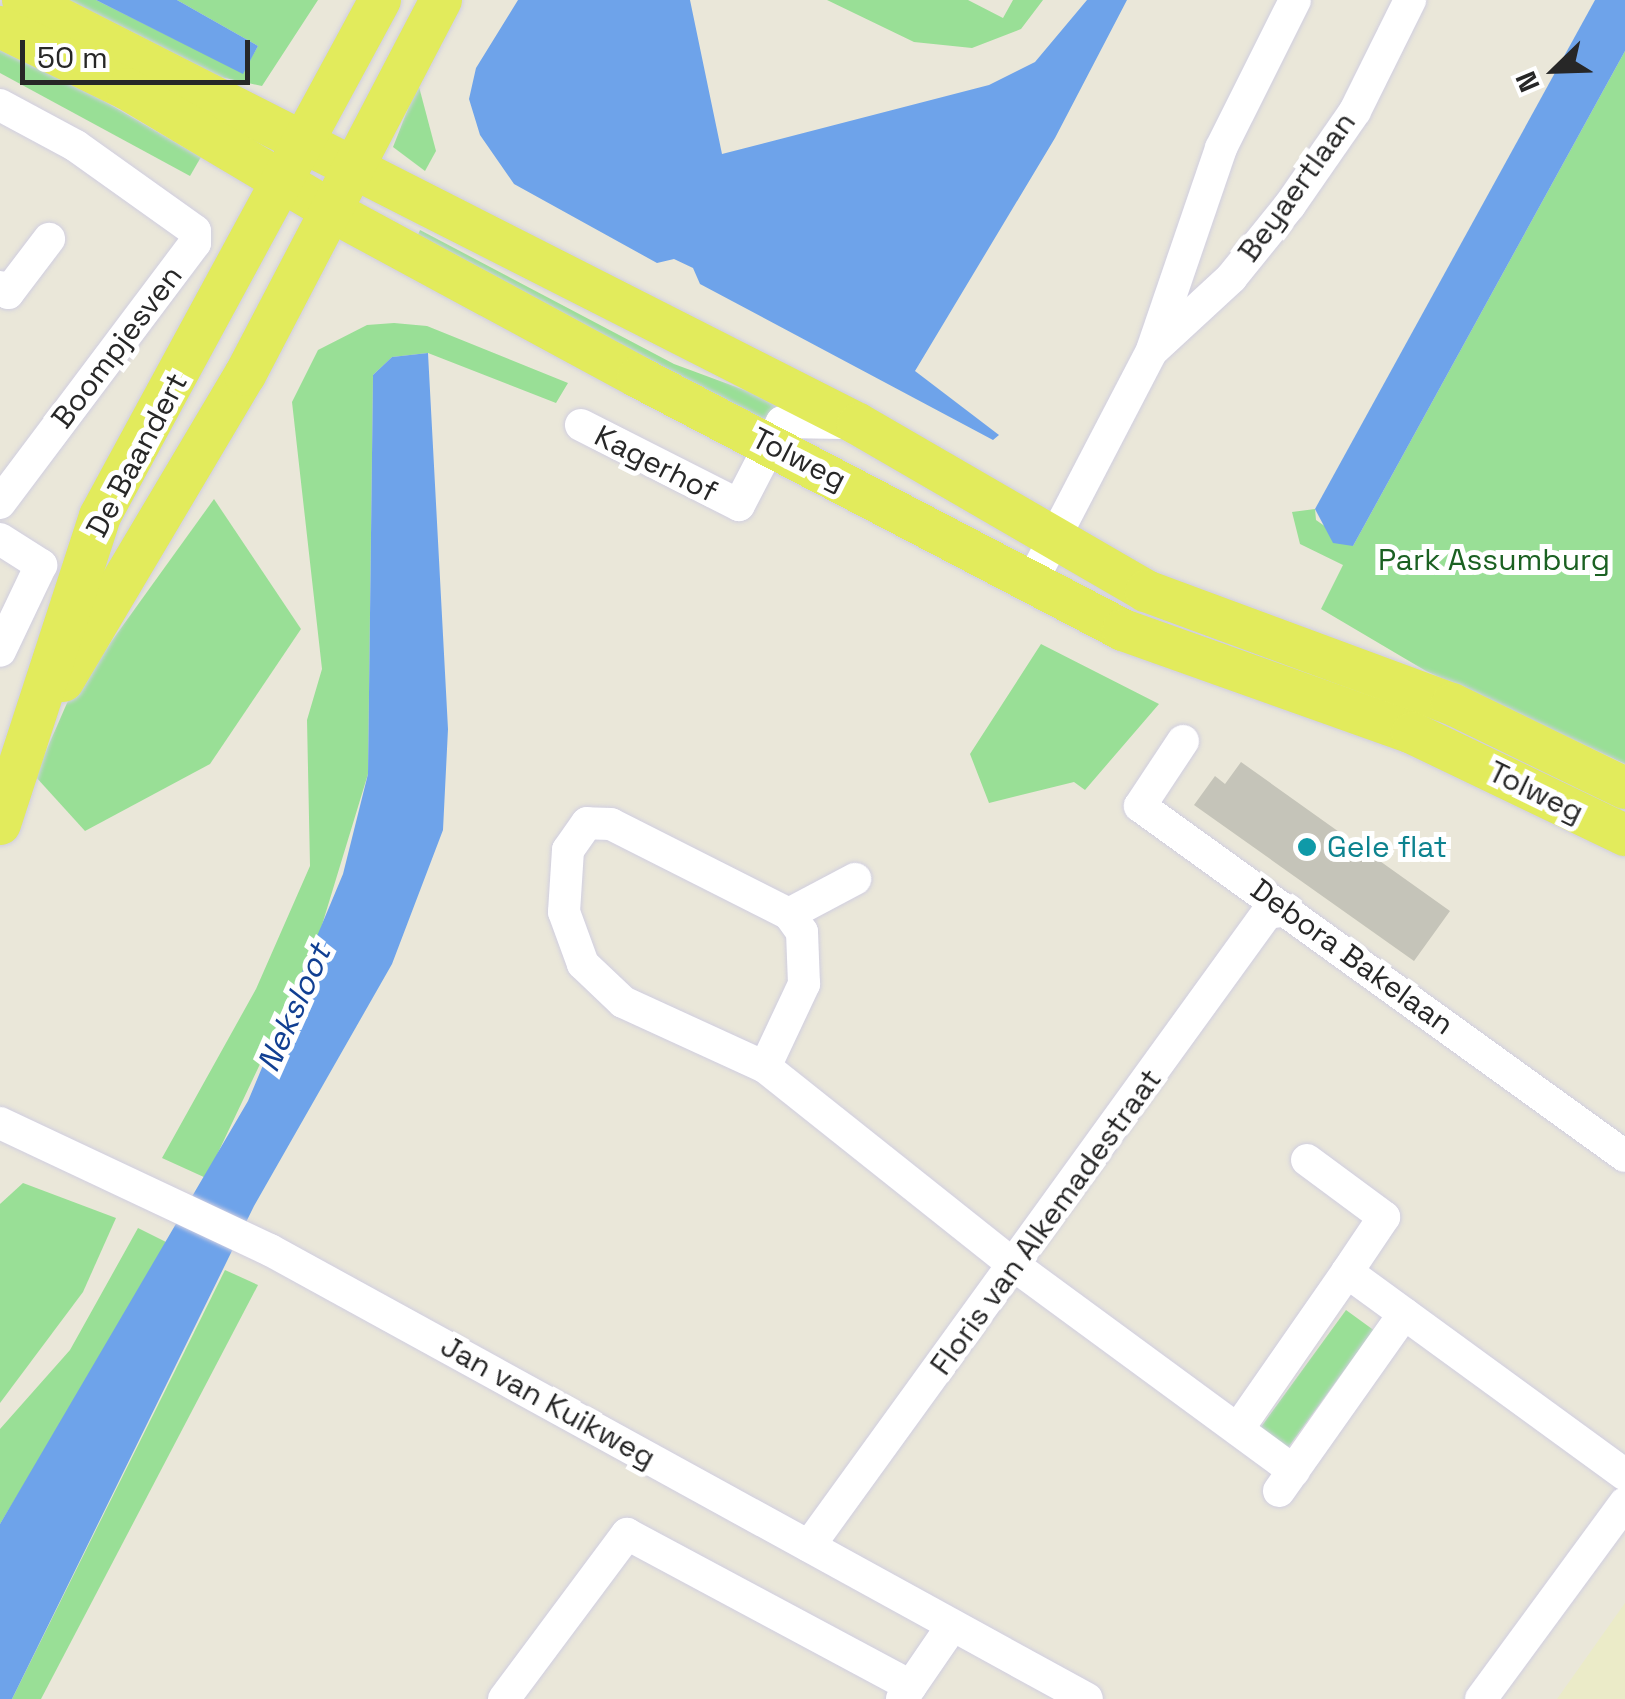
<!DOCTYPE html>
<html>
<head>
<meta charset="utf-8">
<style>
  body { margin:0 }
  #map { position:relative; width:1625px; height:1699px; overflow:hidden; background:#eae7d9; font-family:"Space Grotesk",sans-serif }
  div>[style] { position:absolute }
  [style*='--x'] { left:calc(var(--x)*1px); top:calc(var(--y)*1px); width:calc(var(--w)*1px); rotate:calc(var(--a)*1deg) }
  .education>* { inset:0; background:#ebebc8 }
  .green>* { inset:0; background:#99df96; transform-origin:0 0 }
  .water>* { inset:0; background:#6ea3ea }
  .building>* { inset:0; background:#c5c4b9 }
  .roads { filter:drop-shadow(0 0 2px #d0cee0) drop-shadow(0 0 2px #d0cee0) }
  .minor>* { height:32px; margin:-16px; padding:0 16px; transform-origin:16px; border-radius:16px; background:#fff }
  .major>* { height:42px; margin:-21px; padding:0 21px; transform-origin:21px; border-radius:21px; background:#e2eb5c }
  .dots>* { width:28px; height:28px; translate:-50% -50%; box-sizing:border-box; border:5px solid #fff; border-radius:50% }
  span { translate:-50% -50%; white-space:nowrap; text-align:center; line-height:1.15; -webkit-text-stroke:10px #fff; paint-order:stroke }
  .street-label { font-size:30px; color:#272727 }
  .park-label { font-size:30px; color:#1b6122 }
  .culture-label { font-size:30px; color:#0d838f }
  .left { translate:0 -50%; text-align:left }
  .water-label { font-size:32px; color:#113f92; font-style:italic }
  .north { position:absolute; left:1505px; top:20px; width:100px; height:100px; -webkit-text-stroke:8px #fff; paint-order:stroke; rotate:247deg; font-size:28px; font-weight:700; line-height:40px; text-align:center; color:#272727 }
  .north::after { content:''; display:block; margin:auto; width:35px; height:45px; background:#272727; clip-path:polygon(50% 0,100% 100%,50% 72%,0 100%) }
  .scale { position:absolute; left:20px; top:40px; width:230px; height:45px; box-sizing:border-box; border:5px solid #272727; border-top:0; padding-left:12px; font-size:30px; line-height:35px; white-space:nowrap; color:#272727; -webkit-text-stroke:8px #fff; paint-order:stroke }
</style>
</head>
<body>
<div id="map">
  <div class="education">
    <i style="clip-path:polygon(1625px 1603px,1625px 1699px,1557px 1699px)"></i>
  </div>
  <div class="green">
    <i style="clip-path:polygon(43px 0,96px 0,243px 73px,258px 46px,177px 0,318px 0,262px 86px,174px 67px)"></i>
    <i style="clip-path:polygon(827px 0,968px 0,1003px 18px,1013px 0,1043px 0,1021px 29px,972px 48px,914px 42px)"></i>
    <i style="clip-path:polygon(0 41px,201px 157px,190px 176px,0 73px)"></i>
    <i style="clip-path:polygon(1625px 51px,1625px 764px,1426px 671px,1321px 609px,1343px 565px,1300px 544px,1292px 512px,1315px 509px,1316px 520px,1353px 546px)"></i>
    <i style="clip-path:polygon(418px 83px,436px 151px,425px 171px,393px 147px)"></i>
    <i style="clip-path:polygon(420px 230px,674px 364px,785px 405px,760px 430px,415px 242px)"></i>
    <i style="clip-path:polygon(394px 323px,427px 326px,568px 383px,556px 403px,428px 353px,392px 357px,373px 375px,368px 774px,315px 948px,206px 1178px,162px 1158px,256px 989px,310px 866px,307px 720px,322px 669px,292px 402px,318px 350px,367px 325px)"></i>
    <i style="clip-path:polygon(214px 499px,301px 629px,210px 764px,85px 831px,35px 776px,67px 703px)"></i>
    <i style="clip-path:polygon(1041px 644px,1159px 704px,1085px 790px,1074px 782px,989px 803px,970px 754px)"></i>
    <i style="clip-path:polygon(23px 1183px,116px 1218px,83px 1292px,0 1403px,0 1204px)"></i>
    <i style="clip-path:polygon(138px 1228px,170px 1244px,0 1524px,0 1429px,70px 1350px)"></i>
    <i style="clip-path:polygon(225px 1270px,258px 1285px,41px 1699px,12px 1699px)"></i>
    <i style="left:1346px;top:1310px;width:34px;height:148px;rotate:36deg"></i>
  </div>
  <div class="water">
    <i style="clip-path:polygon(96px 0,177px 0,258px 46px,243px 74px)"></i>
    <i style="clip-path:polygon(518px 0,690px 0,722px 154px,989px 85px,1035px 62px,1087px 0,1127px 0,1055px 138px,915px 371px,999px 435px,993px 440px,700px 284px,693px 268px,674px 259px,657px 263px,514px 184px,480px 135px,469px 99px,476px 68px)"></i>
    <i style="clip-path:polygon(1595px 0,1625px 0,1625px 51px,1353px 546px,1333px 543px,1315px 509px)"></i>
    <i style="clip-path:polygon(428px 353px,448px 729px,443px 830px,392px 964px,254px 1206px,12px 1699px,0 1699px,0 1524px,248px 1101px,343px 874px,368px 774px,373px 375px,392px 357px)"></i>
  </div>
  <div class="building">
    <i style="clip-path:polygon(1241px 762px,1450px 911px,1414px 961px,1194px 805px,1215px 776px,1225px 784px)"></i>
  </div>
  <div class="roads">
    <div class="minor">
      <i style="--x:0;--y:105;--w:86;--a:28.3"></i>
      <i style="--x:76;--y:146;--w:146;--a:35.5"></i>
      <i style="--x:195;--y:231;--w:12;--a:90"></i>
      <i style="--x:195;--y:243;--w:325;--a:126.9"></i>
      <i style="--x:0;--y:287;--w:10;--a:37"></i>
      <i style="--x:8;--y:293;--w:68;--a:-52.8"></i>
      <i style="--x:1153;--y:347;--w:210;--a:-71.1"></i>
      <i style="--x:1221;--y:148;--w:165;--a:-63.4"></i>
      <i style="--x:581;--y:425;--w:177;--a:26.9"></i>
      <i style="--x:739;--y:505;--w:93;--a:-62.6"></i>
      <i style="--x:782;--y:422;--w:62;--a:0.9"></i>
      <i style="--x:0;--y:539;--w:49;--a:32.4"></i>
      <i style="--x:41;--y:565;--w:95;--a:115.5"></i>
      <i style="--x:1031;--y:583;--w:262;--a:-62.5"></i>
      <i style="--x:1152;--y:351;--w:108;--a:-42.7"></i>
      <i style="--x:1231;--y:278;--w:94;--a:-51.1"></i>
      <i style="--x:1290;--y:205;--w:114;--a:-55.3"></i>
      <i style="--x:1355;--y:111;--w:124;--a:-63.6"></i>
      <i style="--x:1183;--y:741;--w:78;--a:123.5"></i>
      <i style="--x:1140;--y:806;--w:598;--a:35.82"></i>
      <i style="--x:789;--y:914;--w:75;--a:-27.9"></i>
      <i style="--x:765;--y:1067;--w:92;--a:-64.8"></i>
      <i style="--x:804;--y:984;--w:52;--a:-92.2"></i>
      <i style="--x:802;--y:932;--w:22;--a:-126"></i>
      <i style="--x:789;--y:914;--w:199;--a:-153.2"></i>
      <i style="--x:611;--y:824;--w:24;--a:-178"></i>
      <i style="--x:587;--y:823;--w:33;--a:125"></i>
      <i style="--x:568;--y:850;--w:62;--a:93.7"></i>
      <i style="--x:564;--y:912;--w:55;--a:69.9"></i>
      <i style="--x:583;--y:964;--w:55;--a:43.5"></i>
      <i style="--x:623;--y:1002;--w:156;--a:24.6"></i>
      <i style="--x:765;--y:1067;--w:320;--a:38.5"></i>
      <i style="--x:1015;--y:1266;--w:346;--a:36.3"></i>
      <i style="--x:0;--y:1123;--w:298;--a:25.2"></i>
      <i style="--x:270;--y:1250;--w:932;--a:28.79"></i>
      <i style="--x:1307;--y:1160;--w:96;--a:36.5"></i>
      <i style="--x:1384;--y:1217;--w:66;--a:123.9"></i>
      <i style="--x:1238;--y:1429;--w:191;--a:-55.2"></i>
      <i style="--x:1347;--y:1272;--w:344;--a:36.1"></i>
      <i style="--x:1279;--y:1491;--w:217;--a:-54.8"></i>
      <i style="--x:809;--y:1546;--w:781;--a:-54.11"></i>
      <i style="--x:1267;--y:913;--w:21;--a:-8"></i>
      <i style="--x:504;--y:1699;--w:206;--a:-53.3"></i>
      <i style="--x:627;--y:1534;--w:322;--a:28.2"></i>
      <i style="--x:902;--y:1699;--w:88;--a:-55.6"></i>
      <i style="--x:1481;--y:1699;--w:243;--a:-53.7"></i>
    </div>
    <div class="major">
      <i style="--x:23;--y:0;--w:936;--a:26.92"></i>
      <i style="--x:858;--y:424;--w:333;--a:30.1"></i>
      <i style="--x:1146;--y:591;--w:326;--a:20.3"></i>
      <i style="--x:1452;--y:704;--w:192;--a:25.9"></i>
      <i style="--x:0;--y:27;--w:141;--a:26"></i>
      <i style="--x:127;--y:89;--w:240;--a:30.8"></i>
      <i style="--x:333;--y:212;--w:347;--a:28.4"></i>
      <i style="--x:638;--y:377;--w:547;--a:27.55"></i>
      <i style="--x:1123;--y:630;--w:307;--a:19.6"></i>
      <i style="--x:1412;--y:733;--w:236;--a:25.6"></i>
      <i style="--x:63;--y:681;--w:356;--a:-59.3"></i>
      <i style="--x:245;--y:375;--w:423;--a:-62.4"></i>
      <i style="--x:0;--y:824;--w:324;--a:-72"></i>
      <i style="--x:100;--y:516;--w:587;--a:-61.51"></i>
    </div>
  </div>
  <div class="dots">
    <i style="left:1307px;top:847px;background:#0f9aa8"></i>
  </div>
  <div class="street-label">
    <span style="left:1297px;top:187px;rotate:-54deg">Beyaertlaan</span>
    <span style="left:117px;top:347px;rotate:-53deg">Boompjesven</span>
    <span style="left:137px;top:455px;rotate:-62deg">De Baandert</span>
    <span style="left:799px;top:459px;rotate:27deg">Tolweg</span>
    <span style="left:656px;top:464px;rotate:27deg">Kagerhof</span>
    <span style="left:1536px;top:792px;rotate:26deg">Tolweg</span>
    <span style="left:1352px;top:957px;rotate:36deg">Debora Bakelaan</span>
    <span style="left:1046px;top:1222px;rotate:-54deg">Floris van Alkemadestraat</span>
    <span style="left:548px;top:1402px;rotate:29deg">Jan van Kuikweg</span>
  </div>
  <div class="park-label">
    <span style="left:1494px;top:560px">Park Assumburg</span>
  </div>
  <div class="culture-label">
    <span class="left" style="left:1327px;top:847px">Gele flat</span>
  </div>
  <div class="water-label">
    <span style="left:294px;top:1008px;rotate:-66deg">Neksloot</span>
  </div>
  <div class="north">N</div>
  <div class="scale">50 m</div>
</div>
</body>
</html>
